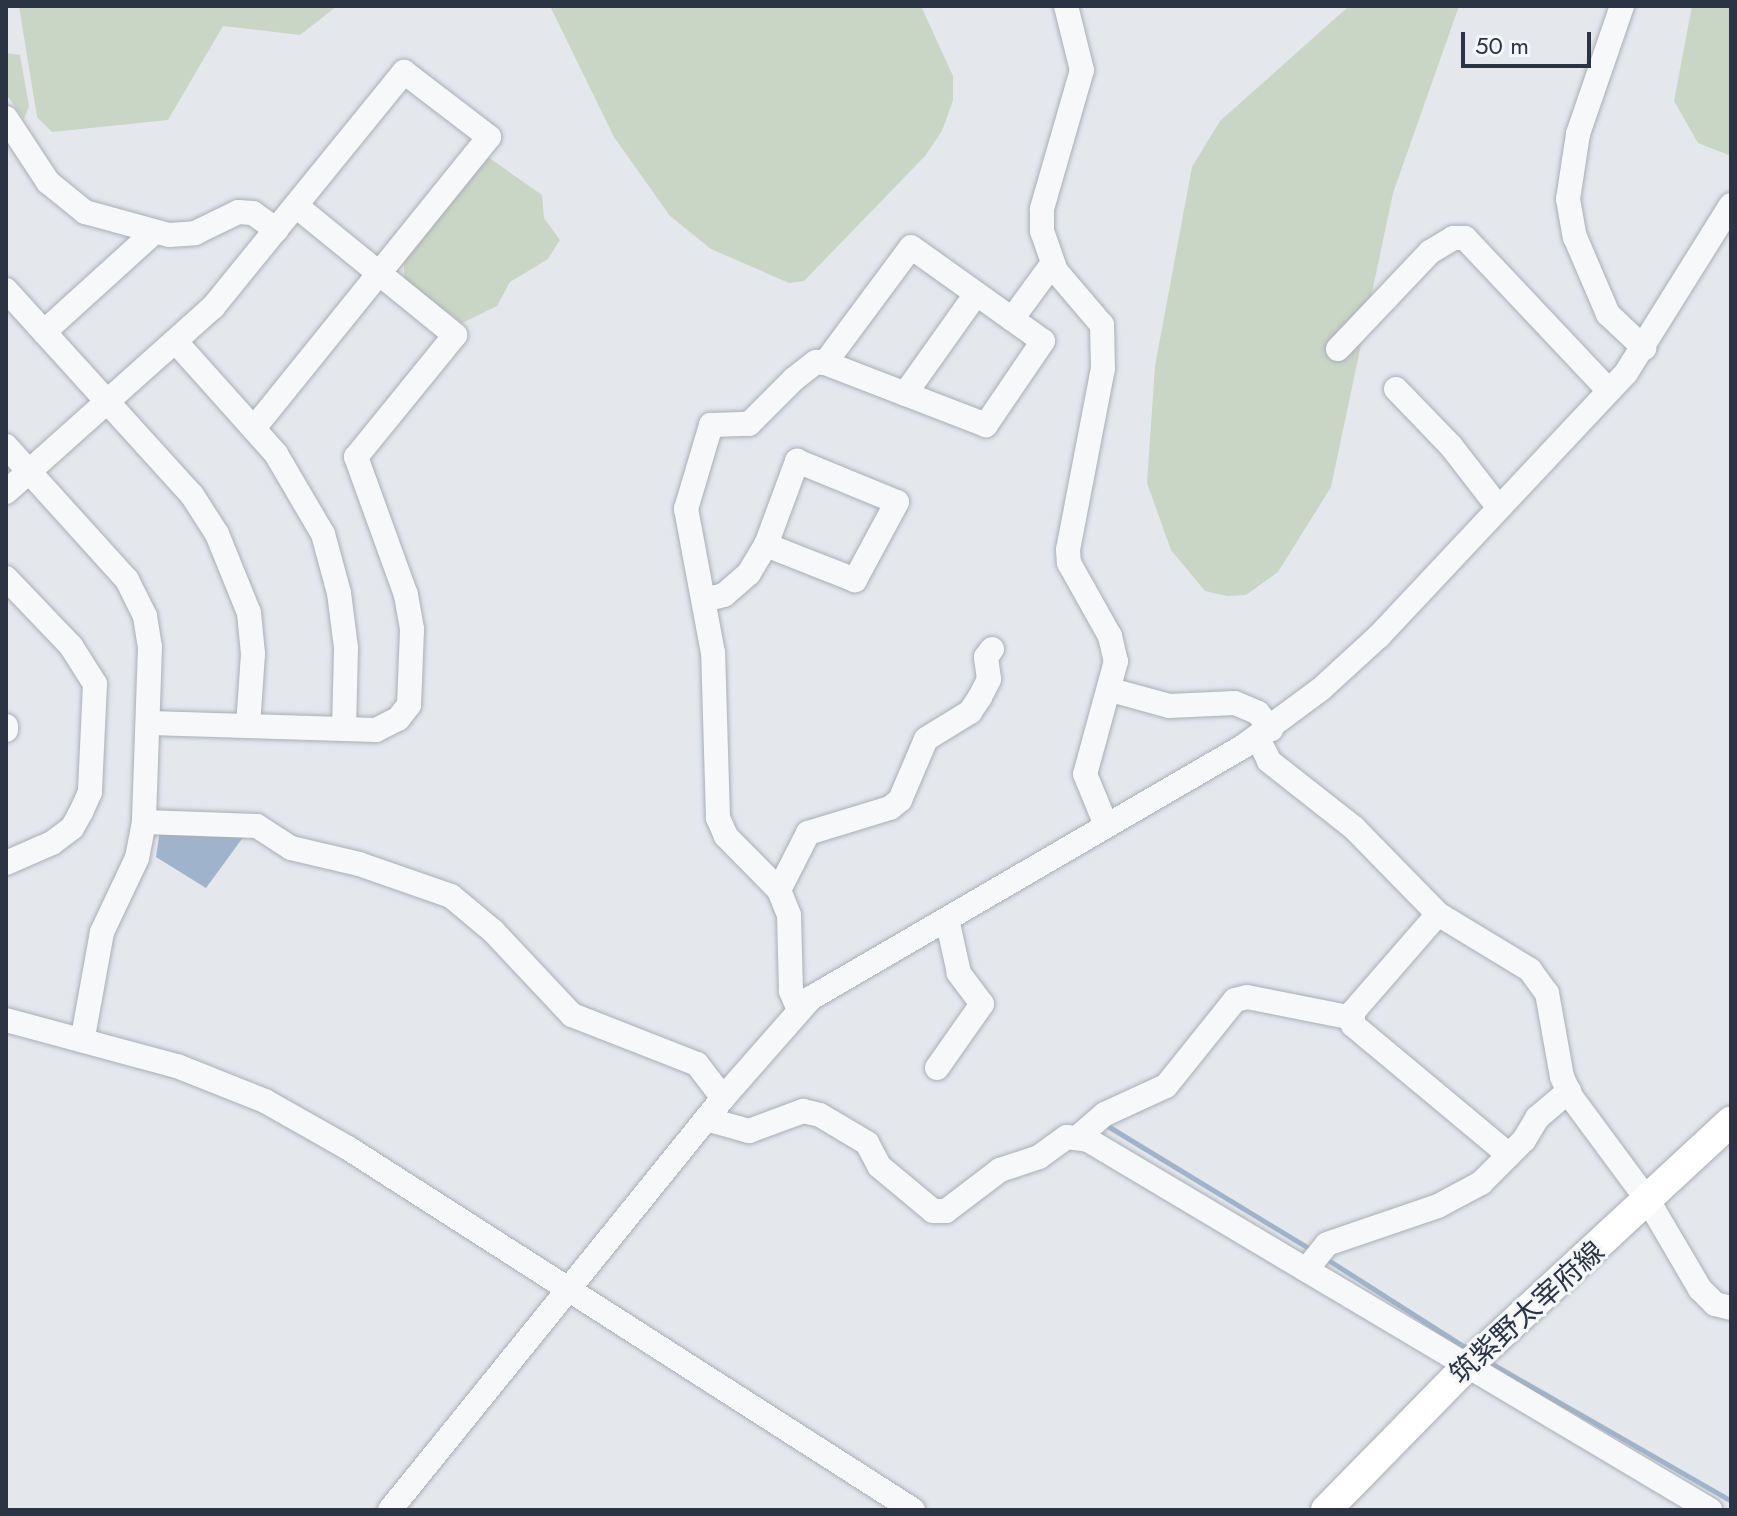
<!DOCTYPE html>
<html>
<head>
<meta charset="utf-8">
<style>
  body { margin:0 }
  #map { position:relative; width:1737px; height:1516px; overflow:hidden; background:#e4e7ec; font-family:Jost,"Noto Sans JP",sans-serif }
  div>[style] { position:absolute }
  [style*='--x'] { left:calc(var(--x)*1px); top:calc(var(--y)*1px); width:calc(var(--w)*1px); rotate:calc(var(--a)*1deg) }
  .green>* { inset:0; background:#c9d6c5 }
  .water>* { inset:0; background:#9fb4cc }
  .stream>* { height:5px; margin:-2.5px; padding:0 2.5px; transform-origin:2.5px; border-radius:2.5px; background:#9fb4cc }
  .roads { filter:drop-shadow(0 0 2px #a9aeb7) drop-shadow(0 0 2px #a9aeb7) }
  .minor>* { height:24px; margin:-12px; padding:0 12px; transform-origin:12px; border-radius:12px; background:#f7f8fa }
  .major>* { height:30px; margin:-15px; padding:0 15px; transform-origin:15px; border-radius:15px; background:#fff }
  span { translate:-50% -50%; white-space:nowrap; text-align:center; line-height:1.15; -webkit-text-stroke:6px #f4f6f9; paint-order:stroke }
  .street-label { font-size:28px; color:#2b3445 }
  .frame { position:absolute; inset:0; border:8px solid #2b3445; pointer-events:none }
  .scale { position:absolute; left:1461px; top:32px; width:130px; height:36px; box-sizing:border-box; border:4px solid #2b3445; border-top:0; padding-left:10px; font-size:24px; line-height:28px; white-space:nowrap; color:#2b3445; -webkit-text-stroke:6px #f4f6f9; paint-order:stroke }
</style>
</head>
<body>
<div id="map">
  <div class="green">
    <i style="clip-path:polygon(19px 6px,337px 6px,300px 35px,223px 26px,168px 120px,52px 132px,37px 117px)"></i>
    <i style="clip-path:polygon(550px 6px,921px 6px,953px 76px,953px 100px,942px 131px,925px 156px,804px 281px,789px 283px,711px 249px,670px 216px,614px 137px)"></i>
    <i style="clip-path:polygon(1349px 6px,1459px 6px,1393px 193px,1331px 487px,1278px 572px,1246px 595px,1227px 596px,1205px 591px,1171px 550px,1147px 483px,1155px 366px,1192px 167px,1220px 121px)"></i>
    <i style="clip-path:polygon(1692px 6px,1731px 6px,1731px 156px,1698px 143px,1674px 101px)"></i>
    <i style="clip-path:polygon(6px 53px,20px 55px,29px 106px,24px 119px,6px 94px)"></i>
    <i style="clip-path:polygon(485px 155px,542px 195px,544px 218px,560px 240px,548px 259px,510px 282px,497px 306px,462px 323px,404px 279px,404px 259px)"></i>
  </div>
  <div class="water">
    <i style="clip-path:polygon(160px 831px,247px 832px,206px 888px,156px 857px)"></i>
  </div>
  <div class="stream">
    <i style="--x:1106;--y:1125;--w:242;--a:31.3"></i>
    <i style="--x:1325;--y:1258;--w:169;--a:32.5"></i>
    <i style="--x:1487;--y:1361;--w:281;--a:29.8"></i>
  </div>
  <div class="roads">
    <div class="minor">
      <i style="--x:1066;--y:6;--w:66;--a:76"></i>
      <i style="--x:1082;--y:70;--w:145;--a:106.1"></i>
      <i style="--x:1042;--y:209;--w:22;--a:90"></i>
      <i style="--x:1042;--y:231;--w:42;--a:70.7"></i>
      <i style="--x:1056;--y:271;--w:71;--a:49.6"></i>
      <i style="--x:1102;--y:325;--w:43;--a:88.7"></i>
      <i style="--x:1103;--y:368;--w:185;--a:100.9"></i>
      <i style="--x:1068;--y:550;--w:13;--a:86"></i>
      <i style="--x:1069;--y:563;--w:84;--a:60.7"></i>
      <i style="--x:1110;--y:636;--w:26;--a:77"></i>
      <i style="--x:1116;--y:661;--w:117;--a:105.3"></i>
      <i style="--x:1085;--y:774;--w:55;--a:67.6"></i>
      <i style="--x:1622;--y:6;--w:135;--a:109"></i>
      <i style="--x:1578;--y:134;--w:66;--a:98.7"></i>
      <i style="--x:1568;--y:199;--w:39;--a:80"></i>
      <i style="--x:1575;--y:237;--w:84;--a:66.8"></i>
      <i style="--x:1608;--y:314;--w:50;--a:43.4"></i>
      <i style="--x:6;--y:118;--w:77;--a:56.7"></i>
      <i style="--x:48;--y:182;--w:48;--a:39"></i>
      <i style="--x:85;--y:212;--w:87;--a:15.3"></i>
      <i style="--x:169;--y:235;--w:26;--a:-4"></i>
      <i style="--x:195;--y:233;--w:48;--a:-26"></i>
      <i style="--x:238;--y:212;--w:15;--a:4"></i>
      <i style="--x:253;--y:213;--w:29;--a:36"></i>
      <i style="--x:911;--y:247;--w:162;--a:35.5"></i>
      <i style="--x:1043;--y:341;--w:102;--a:124.2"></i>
      <i style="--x:986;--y:425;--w:173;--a:-158.9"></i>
      <i style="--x:825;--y:363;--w:144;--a:-53.4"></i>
      <i style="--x:6;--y:290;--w:277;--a:47.8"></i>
      <i style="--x:192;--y:495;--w:46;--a:57.3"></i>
      <i style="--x:217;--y:534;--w:85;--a:67.9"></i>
      <i style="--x:249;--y:613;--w:41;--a:84.4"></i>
      <i style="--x:253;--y:654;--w:71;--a:94"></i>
      <i style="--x:1012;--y:319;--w:69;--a:-53.8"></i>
      <i style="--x:44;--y:332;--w:147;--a:-42.2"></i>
      <i style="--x:176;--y:342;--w:150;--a:48.2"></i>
      <i style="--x:276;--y:454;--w:93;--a:59.6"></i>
      <i style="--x:323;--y:534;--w:61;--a:74.8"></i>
      <i style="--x:339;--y:593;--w:55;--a:82.7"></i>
      <i style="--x:346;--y:648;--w:80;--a:91.4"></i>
      <i style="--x:1338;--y:349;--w:134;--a:-46.5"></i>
      <i style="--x:1430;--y:252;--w:27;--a:-31"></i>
      <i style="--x:1453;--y:238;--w:12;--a:0"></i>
      <i style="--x:1465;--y:238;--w:209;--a:46.7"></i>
      <i style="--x:1396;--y:389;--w:79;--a:46"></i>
      <i style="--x:1451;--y:446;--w:78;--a:52.3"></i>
      <i style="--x:905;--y:394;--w:123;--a:-54.6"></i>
      <i style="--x:6;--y:446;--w:181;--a:47.9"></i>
      <i style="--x:127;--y:580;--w:40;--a:63.4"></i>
      <i style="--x:145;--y:616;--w:31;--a:81"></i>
      <i style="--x:150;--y:647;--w:175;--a:92"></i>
      <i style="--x:144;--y:822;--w:37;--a:101"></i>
      <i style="--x:137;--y:858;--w:82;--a:115.3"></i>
      <i style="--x:102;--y:932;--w:107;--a:100.3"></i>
      <i style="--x:6;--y:492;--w:278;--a:-41.8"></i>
      <i style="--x:213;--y:307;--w:303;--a:-50.9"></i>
      <i style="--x:404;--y:72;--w:107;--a:37.4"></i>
      <i style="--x:489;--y:137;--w:373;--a:128.9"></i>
      <i style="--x:6;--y:578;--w:94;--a:46.3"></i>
      <i style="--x:71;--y:646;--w:45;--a:57.7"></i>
      <i style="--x:95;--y:684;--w:108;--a:92.7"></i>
      <i style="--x:90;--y:792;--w:22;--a:114"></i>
      <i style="--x:81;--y:812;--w:18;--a:119"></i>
      <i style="--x:72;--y:828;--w:25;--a:143"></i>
      <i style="--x:52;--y:843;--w:50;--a:156.5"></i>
      <i style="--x:705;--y:600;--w:20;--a:-15"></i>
      <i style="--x:724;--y:595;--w:33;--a:-41"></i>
      <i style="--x:749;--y:573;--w:33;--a:-59"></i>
      <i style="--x:766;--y:545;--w:90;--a:-69.7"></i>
      <i style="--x:797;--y:461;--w:108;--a:22.3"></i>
      <i style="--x:897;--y:502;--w:89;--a:118.3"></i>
      <i style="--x:855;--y:580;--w:96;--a:-158.5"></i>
      <i style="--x:1111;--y:690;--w:60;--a:15.4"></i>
      <i style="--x:1169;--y:706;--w:66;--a:-2.6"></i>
      <i style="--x:1235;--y:703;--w:25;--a:23"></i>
      <i style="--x:1258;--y:713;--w:21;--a:51"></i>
      <i style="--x:150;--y:723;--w:226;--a:1.8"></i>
      <i style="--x:376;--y:730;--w:25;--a:-27"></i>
      <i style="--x:398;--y:719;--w:18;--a:-52"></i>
      <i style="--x:409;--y:705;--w:76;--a:-87.7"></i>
      <i style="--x:412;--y:629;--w:35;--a:-100"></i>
      <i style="--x:406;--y:595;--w:147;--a:-109.9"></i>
      <i style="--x:356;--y:457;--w:157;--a:-50.9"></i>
      <i style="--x:455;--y:335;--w:205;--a:-140.9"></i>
      <i style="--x:6;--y:726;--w:4;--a:90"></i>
      <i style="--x:1258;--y:738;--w:25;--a:64"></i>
      <i style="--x:1269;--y:761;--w:108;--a:38.2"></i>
      <i style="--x:1354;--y:828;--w:120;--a:45.7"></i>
      <i style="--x:1438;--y:914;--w:108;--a:31.3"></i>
      <i style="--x:1530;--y:970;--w:29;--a:54"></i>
      <i style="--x:1547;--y:993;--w:85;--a:79.9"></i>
      <i style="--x:1562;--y:1077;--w:23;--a:65"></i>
      <i style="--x:1572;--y:1098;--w:129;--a:53.5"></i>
      <i style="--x:1649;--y:1202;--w:101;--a:59.6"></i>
      <i style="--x:1700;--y:1289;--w:21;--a:45"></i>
      <i style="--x:1715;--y:1304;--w:16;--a:14"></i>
      <i style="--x:144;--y:822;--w:113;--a:2"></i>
      <i style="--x:257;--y:826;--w:40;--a:32.9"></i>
      <i style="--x:291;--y:848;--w:70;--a:13.2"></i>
      <i style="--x:359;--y:864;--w:97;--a:19.2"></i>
      <i style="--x:451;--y:896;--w:55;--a:39.8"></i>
      <i style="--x:493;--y:931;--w:115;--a:46.8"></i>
      <i style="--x:572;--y:1015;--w:134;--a:21.4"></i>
      <i style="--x:697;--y:1064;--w:43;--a:52.6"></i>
      <i style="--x:779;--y:890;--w:64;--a:-63"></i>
      <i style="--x:808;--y:833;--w:86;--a:-17"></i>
      <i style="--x:890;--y:808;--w:13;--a:-39"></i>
      <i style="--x:900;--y:800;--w:66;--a:-66.9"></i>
      <i style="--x:926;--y:739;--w:52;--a:-31.5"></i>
      <i style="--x:970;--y:712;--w:18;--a:-56"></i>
      <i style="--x:980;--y:697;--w:20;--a:-63"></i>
      <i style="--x:989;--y:679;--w:22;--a:-98"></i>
      <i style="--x:986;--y:657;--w:10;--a:-53"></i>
      <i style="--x:1438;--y:914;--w:131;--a:131"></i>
      <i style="--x:1352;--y:1013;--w:12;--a:85"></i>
      <i style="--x:1353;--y:1025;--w:203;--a:39.8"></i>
      <i style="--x:799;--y:1010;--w:21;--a:-113"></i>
      <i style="--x:791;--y:991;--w:76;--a:-91.5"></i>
      <i style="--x:789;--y:915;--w:27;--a:-112"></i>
      <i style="--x:779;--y:890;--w:76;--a:-134.5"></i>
      <i style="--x:726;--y:836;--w:20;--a:-114"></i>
      <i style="--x:718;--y:818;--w:165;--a:-91.7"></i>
      <i style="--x:713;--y:653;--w:147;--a:-100.6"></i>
      <i style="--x:686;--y:509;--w:88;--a:-73.4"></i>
      <i style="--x:711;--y:425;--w:38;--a:-2"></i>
      <i style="--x:749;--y:424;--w:64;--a:-45"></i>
      <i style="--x:794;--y:379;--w:28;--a:-38"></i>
      <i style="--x:816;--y:362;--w:9;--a:6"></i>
      <i style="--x:6;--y:1020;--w:177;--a:15.1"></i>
      <i style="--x:177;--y:1066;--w:95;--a:21.7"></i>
      <i style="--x:265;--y:1101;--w:95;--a:29.5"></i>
      <i style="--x:348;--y:1148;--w:671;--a:32.65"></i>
      <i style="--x:937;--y:1068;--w:78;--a:-54.9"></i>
      <i style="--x:982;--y:1004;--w:39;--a:-127"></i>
      <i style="--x:959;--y:973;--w:55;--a:-102.5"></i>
      <i style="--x:706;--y:1119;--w:45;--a:15.6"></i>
      <i style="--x:749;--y:1131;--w:58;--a:-20.3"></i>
      <i style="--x:803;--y:1111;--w:17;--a:13"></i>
      <i style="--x:820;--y:1115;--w:55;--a:30.8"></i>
      <i style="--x:867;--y:1143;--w:26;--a:62"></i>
      <i style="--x:879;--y:1166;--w:70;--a:39.8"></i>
      <i style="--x:933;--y:1211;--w:13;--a:0"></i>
      <i style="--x:946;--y:1211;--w:68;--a:-37.2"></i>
      <i style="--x:1000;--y:1170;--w:41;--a:-18.4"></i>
      <i style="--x:1039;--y:1157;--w:34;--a:-36"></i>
      <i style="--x:1067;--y:1137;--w:21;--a:8"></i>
      <i style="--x:1088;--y:1140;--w:724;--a:30.75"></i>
      <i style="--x:1077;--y:1138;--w:37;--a:-41"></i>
      <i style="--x:1105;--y:1114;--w:67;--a:-24.7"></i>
      <i style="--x:1166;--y:1086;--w:110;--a:-51.3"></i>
      <i style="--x:1235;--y:1000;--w:12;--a:-14"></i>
      <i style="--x:1247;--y:997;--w:108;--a:11.2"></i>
      <i style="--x:1306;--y:1270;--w:33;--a:-51"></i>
      <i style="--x:1327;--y:1244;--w:117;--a:-18.9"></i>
      <i style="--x:1438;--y:1206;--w:49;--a:-28.1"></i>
      <i style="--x:1481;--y:1183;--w:61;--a:-45"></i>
      <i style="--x:1524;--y:1140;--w:26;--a:-59"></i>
      <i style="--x:1537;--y:1118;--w:42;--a:-40.2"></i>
      <i style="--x:390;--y:1510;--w:530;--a:-51.05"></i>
      <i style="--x:723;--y:1098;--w:133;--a:-48.7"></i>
      <i style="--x:811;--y:998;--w:501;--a:-30.2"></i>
      <i style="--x:1244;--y:746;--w:96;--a:-36.5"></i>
      <i style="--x:1321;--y:689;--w:79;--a:-42.4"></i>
      <i style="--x:1379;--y:636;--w:361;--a:-46.8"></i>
      <i style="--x:1626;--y:373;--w:198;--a:-58"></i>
    </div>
    <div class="major">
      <i style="--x:1326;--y:1510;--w:204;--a:-45.6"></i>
      <i style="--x:1469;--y:1364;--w:357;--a:-42.8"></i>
    </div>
  </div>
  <div class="street-label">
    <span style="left:1527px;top:1313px;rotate:-42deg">筑紫野太宰府線</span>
  </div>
  <div class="frame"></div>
  <div class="scale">50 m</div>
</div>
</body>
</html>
